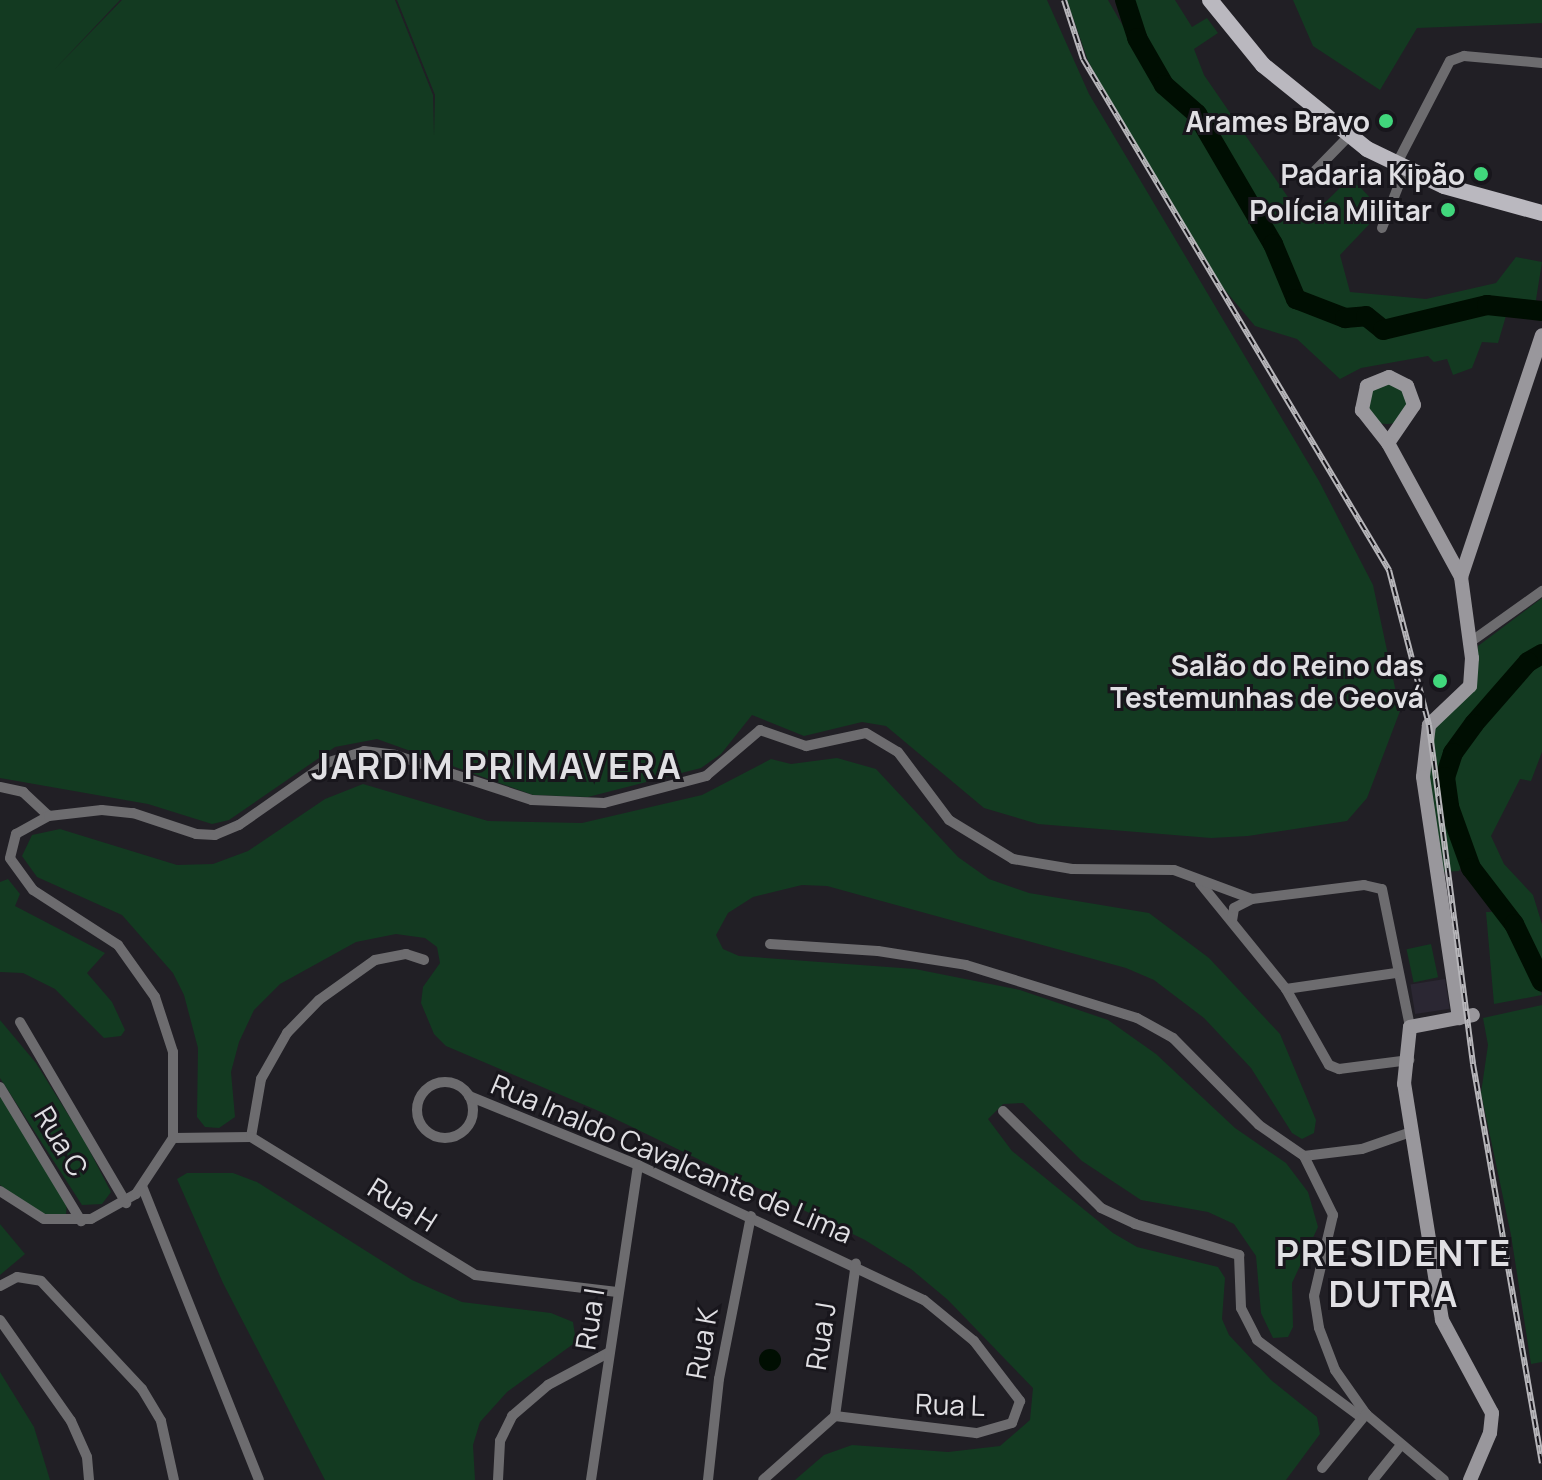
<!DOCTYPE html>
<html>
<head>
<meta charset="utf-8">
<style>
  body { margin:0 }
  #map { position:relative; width:1542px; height:1480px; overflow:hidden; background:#211f25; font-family:Manrope,sans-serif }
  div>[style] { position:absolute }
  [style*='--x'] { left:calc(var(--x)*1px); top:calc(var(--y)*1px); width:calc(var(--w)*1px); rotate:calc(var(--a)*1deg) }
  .built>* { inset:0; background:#2b2733; transform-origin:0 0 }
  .green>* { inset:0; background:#133a21; transform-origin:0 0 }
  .round { border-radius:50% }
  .water>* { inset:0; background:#000e02 }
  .river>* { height:20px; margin:-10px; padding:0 10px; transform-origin:10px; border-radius:10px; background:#000e02 }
  .street>* { height:10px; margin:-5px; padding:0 5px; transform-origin:5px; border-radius:5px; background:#6d6c6f }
  .street>.ring { margin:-5px; padding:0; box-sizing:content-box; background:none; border:10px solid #6d6c6f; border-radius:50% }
  .secondary>* { height:14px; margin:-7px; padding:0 7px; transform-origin:7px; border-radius:7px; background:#99979c }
  .primary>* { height:16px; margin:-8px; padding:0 8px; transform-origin:8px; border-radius:8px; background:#bab8bf }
  .rail>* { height:6px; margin-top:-3px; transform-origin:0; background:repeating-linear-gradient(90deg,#18161c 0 9px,#b7b6ba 0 18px); box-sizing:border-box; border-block:2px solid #b7b6ba }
  .dots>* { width:22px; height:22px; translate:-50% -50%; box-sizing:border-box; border:4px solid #18161c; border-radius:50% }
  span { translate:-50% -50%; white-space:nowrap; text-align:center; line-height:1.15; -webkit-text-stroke:6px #18161c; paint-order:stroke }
  .poi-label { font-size:28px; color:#e0dfe3; font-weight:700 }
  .right { translate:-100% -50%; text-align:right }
  .street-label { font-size:28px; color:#e0dfe3 }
  .district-label { font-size:36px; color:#e0dfe3; font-weight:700; letter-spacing:2px }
</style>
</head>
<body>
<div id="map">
  <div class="built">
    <i style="left:1445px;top:979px;width:30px;height:35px;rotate:81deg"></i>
  </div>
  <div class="green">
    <i style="clip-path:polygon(0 0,120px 0,54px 70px,122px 0,395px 0,433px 95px,434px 136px,435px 95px,397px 0,1047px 0,1089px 94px,1319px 481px,1373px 585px,1400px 711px,1367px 798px,1347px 821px,1248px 836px,1211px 838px,1038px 824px,984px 808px,886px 726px,862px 722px,804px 736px,752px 715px,721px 754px,701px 768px,588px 797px,533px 795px,377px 739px,335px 747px,229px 820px,212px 824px,148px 804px,0 778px)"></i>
    <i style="clip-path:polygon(1067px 0,1108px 0,1158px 87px,1189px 109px,1228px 171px,1239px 201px,1248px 209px,1297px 308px,1309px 314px,1323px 311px,1381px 333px,1429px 326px,1478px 311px,1508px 309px,1498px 343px,1482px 342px,1472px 368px,1453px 375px,1447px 359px,1434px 362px,1428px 356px,1361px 368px,1340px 379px,1297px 339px,1255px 326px,1219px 283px,1133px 142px,1088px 61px)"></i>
    <i style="clip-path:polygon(1131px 0,1175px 0,1192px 27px,1207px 18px,1218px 33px,1194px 49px,1204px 75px,1305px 222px,1346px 182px,1359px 186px,1377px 205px,1378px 215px,1340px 255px,1350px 292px,1426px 299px,1496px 283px,1516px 257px,1542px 262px,1535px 306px,1480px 303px,1398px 325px,1306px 299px,1291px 279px,1289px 258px,1235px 168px,1191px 101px,1169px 84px)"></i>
    <i style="clip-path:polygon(1293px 0,1542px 0,1542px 23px,1417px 28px,1380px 90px,1313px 46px)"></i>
    <i class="round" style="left:1366px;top:382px;width:42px;height:42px"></i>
    <i style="clip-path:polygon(1542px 598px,1542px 648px,1475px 715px,1446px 756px,1442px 785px,1446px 815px,1464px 860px,1459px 871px,1441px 872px,1426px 791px,1432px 729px,1477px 684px,1478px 646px)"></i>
    <i style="clip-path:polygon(1542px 660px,1542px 752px,1531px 781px,1520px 779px,1491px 836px,1504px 864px,1533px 895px,1542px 924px,1542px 976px,1522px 927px,1477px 871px,1452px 792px,1456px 763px,1478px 727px)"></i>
    <i style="clip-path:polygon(837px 758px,876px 769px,958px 857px,989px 879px,1029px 893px,1149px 913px,1209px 958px,1280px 1034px,1316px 1120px,1314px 1133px,1302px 1139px,1292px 1133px,1251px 1068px,1204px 1018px,1154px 980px,1126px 968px,827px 886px,802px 885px,753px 897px,728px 913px,716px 935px,723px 949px,739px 956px,915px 969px,1020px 990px,1108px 1020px,1156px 1054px,1235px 1128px,1286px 1163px,1308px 1192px,1318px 1227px,1292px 1283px,1293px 1327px,1288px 1337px,1273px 1338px,1261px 1313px,1256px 1256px,1234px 1224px,1208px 1212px,1141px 1200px,1082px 1161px,1023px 1103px,1003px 1104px,988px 1119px,1012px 1151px,1113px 1233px,1137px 1247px,1218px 1267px,1225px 1278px,1222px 1319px,1229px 1335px,1271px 1380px,1317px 1417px,1320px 1434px,1286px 1480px,795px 1480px,824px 1455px,852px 1445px,948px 1452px,1000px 1446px,1030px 1420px,1033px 1388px,948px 1300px,911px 1269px,865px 1240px,601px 1112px,446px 1046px,434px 1034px,421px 1003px,423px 987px,440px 963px,437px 947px,425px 938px,396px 934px,356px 942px,280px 984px,254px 1010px,239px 1042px,231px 1072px,235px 1117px,219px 1128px,205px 1127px,197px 1117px,198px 1048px,184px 995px,173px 973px,122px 915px,37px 877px,22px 856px,32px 835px,60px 829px,177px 865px,213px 864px,248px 851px,325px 799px,363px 784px,488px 821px,582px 823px,702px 795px,771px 759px,791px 764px)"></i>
    <i style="clip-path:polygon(8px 879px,20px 894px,15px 906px,105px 953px,87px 973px,112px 1002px,125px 1030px,121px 1036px,104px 1038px,55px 989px,23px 973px,0 972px,0 882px)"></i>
    <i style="clip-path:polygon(1482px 895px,1511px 923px,1542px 995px,1494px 1004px,1486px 912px,1492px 912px)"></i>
    <i style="left:1431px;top:944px;width:34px;height:25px;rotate:78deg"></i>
    <i style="clip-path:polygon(1542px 1005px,1542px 1362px,1531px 1364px,1511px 1235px,1481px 1093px,1488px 1045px,1483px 1018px)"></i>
    <i style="clip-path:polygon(0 1020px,36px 1063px,84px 1140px,111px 1192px,102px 1204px,82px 1205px,0 1078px)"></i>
    <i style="clip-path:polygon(0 1095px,67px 1203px,66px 1214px,55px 1218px,31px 1209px,0 1185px)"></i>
    <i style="clip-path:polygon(233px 1173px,257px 1182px,412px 1280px,462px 1302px,551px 1313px,573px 1322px,576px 1342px,507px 1392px,480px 1422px,473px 1445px,475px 1480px,325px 1480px,223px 1283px,177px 1179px,187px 1173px)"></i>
    <i style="clip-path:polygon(0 1224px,25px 1254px,0 1275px)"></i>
    <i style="clip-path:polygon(0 1372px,34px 1427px,50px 1480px,0 1480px)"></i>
  </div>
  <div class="water">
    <i class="round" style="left:759px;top:1349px;width:22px;height:22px"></i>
  </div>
  <div class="river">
    <i style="--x:1125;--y:0;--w:40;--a:72"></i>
    <i style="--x:1137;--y:38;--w:54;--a:60.1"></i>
    <i style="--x:1164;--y:85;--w:44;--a:41.3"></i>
    <i style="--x:1197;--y:114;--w:151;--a:59.7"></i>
    <i style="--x:1273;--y:244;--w:60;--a:67.3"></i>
    <i style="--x:1296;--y:299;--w:53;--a:21.2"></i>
    <i style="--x:1345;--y:318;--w:21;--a:-5"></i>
    <i style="--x:1366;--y:316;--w:22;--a:39"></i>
    <i style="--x:1383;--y:330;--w:107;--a:-13.5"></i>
    <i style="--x:1487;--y:305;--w:55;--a:6.2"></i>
    <i style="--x:1542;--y:654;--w:16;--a:150"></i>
    <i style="--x:1528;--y:662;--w:82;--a:131.1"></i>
    <i style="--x:1474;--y:724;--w:36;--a:126"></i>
    <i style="--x:1453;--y:753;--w:25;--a:108"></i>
    <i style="--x:1445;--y:777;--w:30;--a:82"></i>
    <i style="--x:1449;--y:807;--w:65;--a:70.2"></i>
    <i style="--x:1471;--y:868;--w:71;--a:52.5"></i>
    <i style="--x:1514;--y:924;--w:64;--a:64.2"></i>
  </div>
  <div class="street">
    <i style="--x:1396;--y:165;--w:117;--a:-62.6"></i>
    <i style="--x:1450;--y:61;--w:15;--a:-20"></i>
    <i style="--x:1464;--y:56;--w:78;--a:5.1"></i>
    <i style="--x:1307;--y:179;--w:60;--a:-45.7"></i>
    <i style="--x:1382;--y:228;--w:63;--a:-68.7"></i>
    <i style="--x:1469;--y:643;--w:90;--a:-35.5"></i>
    <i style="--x:0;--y:787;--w:24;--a:12"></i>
    <i style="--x:23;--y:792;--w:35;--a:43"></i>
    <i style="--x:1200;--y:883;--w:136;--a:50.9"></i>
    <i style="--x:1286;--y:989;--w:87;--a:60.5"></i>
    <i style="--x:1329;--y:1065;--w:11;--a:22"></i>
    <i style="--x:1339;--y:1069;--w:71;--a:-7.3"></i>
    <i style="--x:1232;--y:921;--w:13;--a:-81"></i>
    <i style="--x:1234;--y:908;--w:20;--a:-27"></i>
    <i style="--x:1252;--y:899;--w:113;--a:-7.1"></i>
    <i style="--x:1364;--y:885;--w:18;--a:13"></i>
    <i style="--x:1382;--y:889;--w:141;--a:78.5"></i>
    <i style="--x:770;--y:944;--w:108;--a:3.7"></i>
    <i style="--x:878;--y:951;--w:89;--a:9"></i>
    <i style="--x:966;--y:965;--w:179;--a:17.2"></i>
    <i style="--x:1137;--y:1018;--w:41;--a:29.1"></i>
    <i style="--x:1173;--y:1038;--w:122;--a:45.3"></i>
    <i style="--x:1259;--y:1125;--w:55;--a:34.6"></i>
    <i style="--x:1304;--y:1156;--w:58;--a:-6.9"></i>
    <i style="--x:1362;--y:1149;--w:49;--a:-19.2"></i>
    <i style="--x:1286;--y:989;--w:111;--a:-8.3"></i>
    <i style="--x:20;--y:1022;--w:210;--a:59.6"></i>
    <i class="ring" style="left:417px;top:1082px;width:46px;height:46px"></i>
    <i style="--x:0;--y:1087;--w:157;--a:58.8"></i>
    <i style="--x:469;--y:1096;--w:183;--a:22.2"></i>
    <i style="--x:638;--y:1165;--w:316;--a:25.3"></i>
    <i style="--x:924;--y:1300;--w:65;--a:39.4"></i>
    <i style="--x:974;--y:1341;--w:76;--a:52.5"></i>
    <i style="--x:1020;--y:1401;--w:23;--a:110"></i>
    <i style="--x:1012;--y:1423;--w:37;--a:164"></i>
    <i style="--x:976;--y:1433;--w:142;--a:-173.1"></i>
    <i style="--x:835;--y:1416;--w:96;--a:138.4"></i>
    <i style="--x:1003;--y:1111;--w:138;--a:44.7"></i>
    <i style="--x:1101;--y:1208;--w:38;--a:25"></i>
    <i style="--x:1135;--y:1224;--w:109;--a:16.6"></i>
    <i style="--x:1239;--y:1255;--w:53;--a:87.8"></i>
    <i style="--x:1241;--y:1308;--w:36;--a:63"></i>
    <i style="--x:1257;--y:1340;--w:131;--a:36.6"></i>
    <i style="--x:251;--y:1137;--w:59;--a:-80.2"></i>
    <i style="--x:261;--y:1079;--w:53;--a:-60.5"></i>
    <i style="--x:287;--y:1033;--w:46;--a:-45.9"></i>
    <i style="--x:319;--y:1000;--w:69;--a:-35.5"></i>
    <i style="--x:375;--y:960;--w:32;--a:-11"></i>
    <i style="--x:406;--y:954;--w:19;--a:18"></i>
    <i style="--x:173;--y:1138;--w:78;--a:-0.7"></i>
    <i style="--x:251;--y:1137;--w:263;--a:31.6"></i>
    <i style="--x:475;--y:1275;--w:143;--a:6.8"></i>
    <i style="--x:1304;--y:1156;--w:66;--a:63.8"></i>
    <i style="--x:1333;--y:1215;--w:83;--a:103.2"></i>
    <i style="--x:1314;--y:1296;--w:32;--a:81"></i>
    <i style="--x:1319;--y:1328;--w:45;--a:69.1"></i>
    <i style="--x:1335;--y:1370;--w:54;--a:54.8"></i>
    <i style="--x:1366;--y:1414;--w:102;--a:40.2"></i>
    <i style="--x:142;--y:1186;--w:316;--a:68.3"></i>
    <i style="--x:0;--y:1191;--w:52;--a:32.5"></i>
    <i style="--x:44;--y:1219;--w:47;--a:0"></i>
    <i style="--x:91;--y:1219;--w:51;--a:-29.1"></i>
    <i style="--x:136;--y:1194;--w:67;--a:-56.5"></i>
    <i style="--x:173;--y:1138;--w:86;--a:-90"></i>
    <i style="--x:173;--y:1052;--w:58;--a:-108.1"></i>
    <i style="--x:155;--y:997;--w:64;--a:-125.4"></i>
    <i style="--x:118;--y:945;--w:101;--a:-147.1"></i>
    <i style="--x:33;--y:890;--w:39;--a:-126"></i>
    <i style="--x:10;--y:858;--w:25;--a:-76"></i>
    <i style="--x:16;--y:834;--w:38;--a:-29"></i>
    <i style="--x:49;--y:816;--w:53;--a:-6.5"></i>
    <i style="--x:102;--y:810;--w:31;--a:6"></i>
    <i style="--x:133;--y:813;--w:66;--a:18.4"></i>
    <i style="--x:196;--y:834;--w:19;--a:3"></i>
    <i style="--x:215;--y:835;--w:26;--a:-23"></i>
    <i style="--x:239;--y:825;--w:110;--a:-35"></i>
    <i style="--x:329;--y:762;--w:37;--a:-17"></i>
    <i style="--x:364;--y:751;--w:31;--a:7"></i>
    <i style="--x:395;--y:755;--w:144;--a:18.2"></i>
    <i style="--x:532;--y:800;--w:72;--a:2.4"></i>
    <i style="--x:604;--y:803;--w:106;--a:-14.8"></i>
    <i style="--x:706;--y:776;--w:71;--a:-40.4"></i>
    <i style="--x:760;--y:730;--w:49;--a:19.2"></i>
    <i style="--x:806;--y:746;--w:61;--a:-12.2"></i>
    <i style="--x:866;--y:733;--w:37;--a:31"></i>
    <i style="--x:898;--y:752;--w:85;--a:53.1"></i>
    <i style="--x:949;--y:820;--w:75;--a:31.4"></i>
    <i style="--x:1013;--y:859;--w:60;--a:9.6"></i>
    <i style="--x:1072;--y:869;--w:102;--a:0.6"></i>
    <i style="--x:1174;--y:870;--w:83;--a:20.4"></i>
    <i style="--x:0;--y:1286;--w:19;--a:-28"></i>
    <i style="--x:17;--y:1277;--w:24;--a:9"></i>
    <i style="--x:41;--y:1281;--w:148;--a:46.9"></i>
    <i style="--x:142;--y:1389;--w:37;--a:59"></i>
    <i style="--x:161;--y:1421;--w:60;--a:77.6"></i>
    <i style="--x:0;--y:1320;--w:123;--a:54.9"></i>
    <i style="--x:71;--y:1421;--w:39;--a:66"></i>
    <i style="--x:87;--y:1457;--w:23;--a:85"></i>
    <i style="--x:835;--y:1416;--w:154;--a:-82.2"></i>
    <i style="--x:1322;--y:1468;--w:70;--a:-50.8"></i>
    <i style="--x:498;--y:1480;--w:39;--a:-87"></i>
    <i style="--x:500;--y:1441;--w:28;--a:-64"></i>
    <i style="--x:512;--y:1416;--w:48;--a:-40.7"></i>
    <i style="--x:548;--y:1385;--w:68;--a:-28.1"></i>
    <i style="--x:591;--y:1480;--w:318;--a:-81.5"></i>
    <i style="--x:708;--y:1480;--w:102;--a:-83.8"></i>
    <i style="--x:719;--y:1379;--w:166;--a:-78.9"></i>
    <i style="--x:1373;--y:1480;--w:45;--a:-51.3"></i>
  </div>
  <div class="secondary">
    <i style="--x:1388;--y:443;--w:46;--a:-55.6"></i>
    <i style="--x:1414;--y:405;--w:20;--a:-110"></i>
    <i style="--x:1407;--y:386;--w:20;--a:-153"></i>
    <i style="--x:1389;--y:377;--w:24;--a:158"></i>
    <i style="--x:1367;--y:386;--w:25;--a:102"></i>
    <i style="--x:1362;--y:410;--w:42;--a:51.8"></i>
    <i style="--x:1388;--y:443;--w:153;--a:61.4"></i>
    <i style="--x:1461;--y:577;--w:82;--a:82.3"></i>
    <i style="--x:1472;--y:658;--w:28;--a:94"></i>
    <i style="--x:1470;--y:686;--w:57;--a:136.4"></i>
    <i style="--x:1429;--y:725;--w:52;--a:96.6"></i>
    <i style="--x:1423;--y:777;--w:244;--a:81.5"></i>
    <i style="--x:1461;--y:577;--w:255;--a:-71.5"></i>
    <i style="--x:1470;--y:1480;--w:51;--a:-66.9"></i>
    <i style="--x:1490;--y:1433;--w:20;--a:-84"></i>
    <i style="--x:1492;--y:1413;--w:106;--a:-118.3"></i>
    <i style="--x:1442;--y:1320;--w:239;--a:-99.1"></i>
    <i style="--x:1404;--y:1084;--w:57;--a:-84"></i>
    <i style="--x:1410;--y:1027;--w:64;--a:-10.8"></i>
  </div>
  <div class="primary">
    <i style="--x:1210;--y:0;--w:84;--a:50.8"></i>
    <i style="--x:1263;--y:65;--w:134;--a:38.9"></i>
    <i style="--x:1367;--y:149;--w:85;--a:25.7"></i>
    <i style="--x:1444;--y:186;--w:102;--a:15.4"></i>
  </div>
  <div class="rail">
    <i style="--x:1064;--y:0;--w:62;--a:72.1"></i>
    <i style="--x:1083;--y:59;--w:596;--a:59.09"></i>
    <i style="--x:1389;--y:570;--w:160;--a:75.5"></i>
    <i style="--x:1429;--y:725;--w:342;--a:82.6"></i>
    <i style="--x:1473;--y:1064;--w:405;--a:80.2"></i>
  </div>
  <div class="dots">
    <i style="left:1386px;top:121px;background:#41d77c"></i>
    <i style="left:1481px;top:174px;background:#41d77c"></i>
    <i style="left:1448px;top:210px;background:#41d77c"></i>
    <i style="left:1440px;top:681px;background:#41d77c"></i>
  </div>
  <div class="poi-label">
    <span class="right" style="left:1370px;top:121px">Arames Bravo</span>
    <span class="right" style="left:1465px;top:174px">Padaria Kipão</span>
    <span class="right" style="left:1432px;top:210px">Polícia Militar</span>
    <span class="right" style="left:1424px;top:681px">Salão do Reino das<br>Testemunhas de Geová</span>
  </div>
  <div class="street-label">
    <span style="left:62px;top:1141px;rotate:59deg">Rua C</span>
    <span style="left:672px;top:1158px;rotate:23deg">Rua Inaldo Cavalcante de Lima</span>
    <span style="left:403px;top:1204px;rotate:32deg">Rua H</span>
    <span style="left:589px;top:1319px;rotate:-81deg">Rua I</span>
    <span style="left:820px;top:1336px;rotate:-81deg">Rua J</span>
    <span style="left:701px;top:1343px;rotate:-80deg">Rua K</span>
    <span style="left:950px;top:1404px;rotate:2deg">Rua L</span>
  </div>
  <div class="district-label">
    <span style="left:497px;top:766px">JARDIM PRIMAVERA</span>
    <span style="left:1394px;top:1273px">PRESIDENTE<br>DUTRA</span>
  </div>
</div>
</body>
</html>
